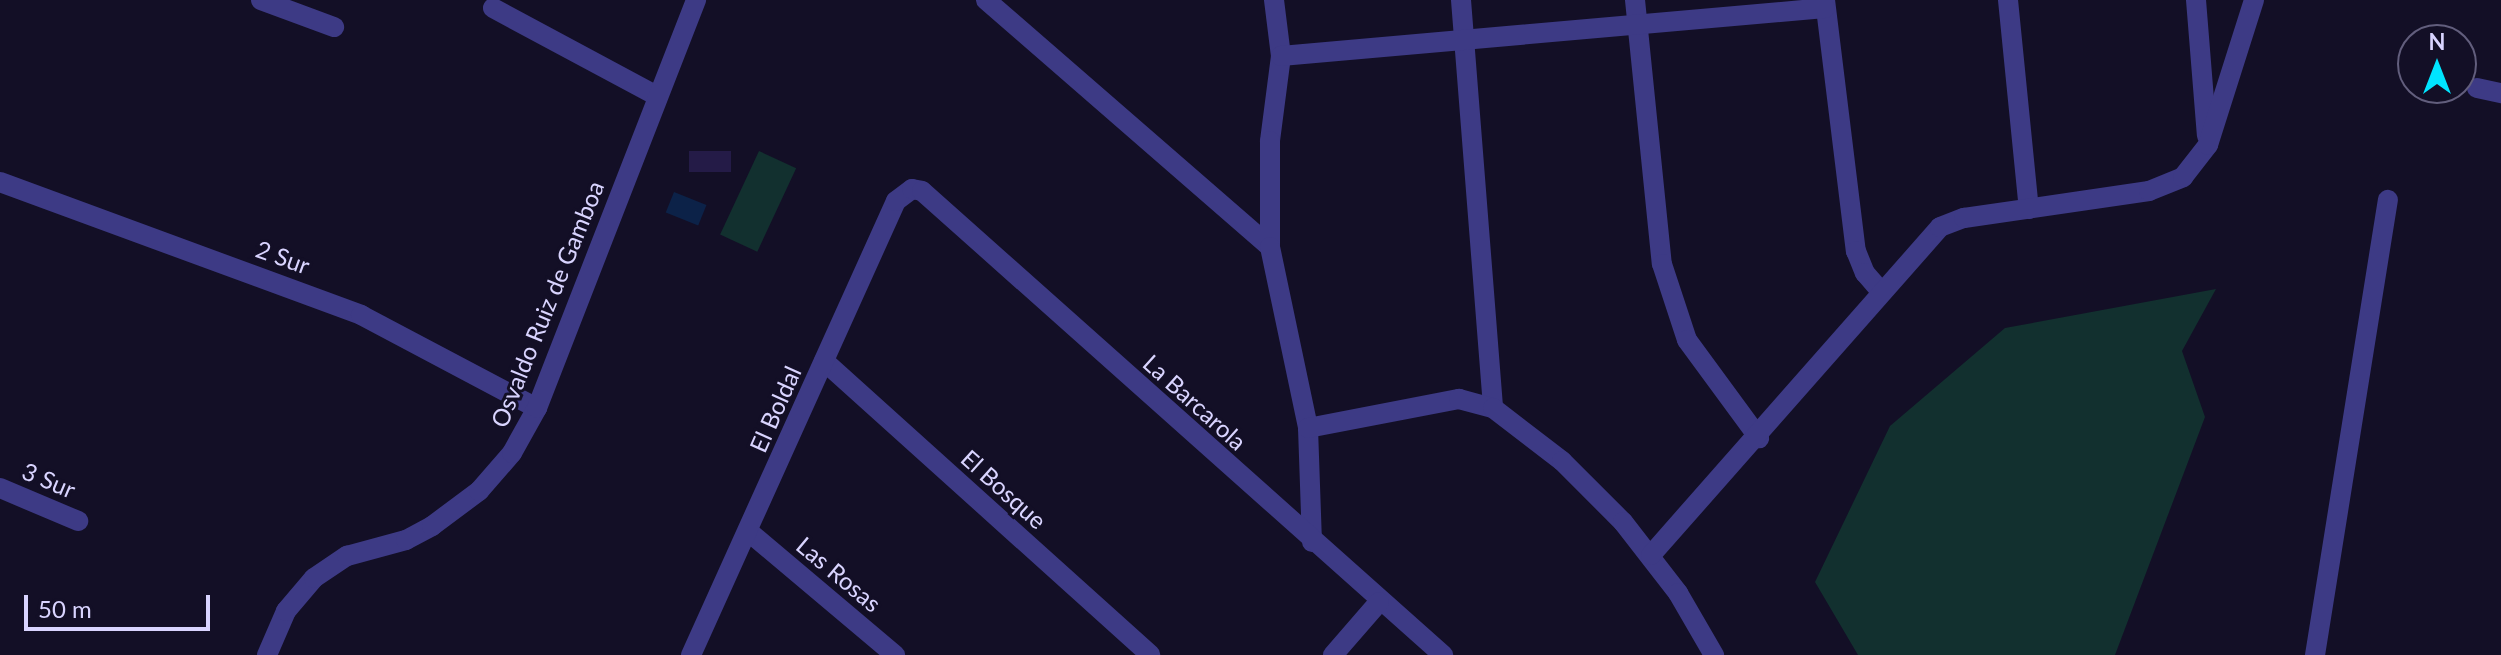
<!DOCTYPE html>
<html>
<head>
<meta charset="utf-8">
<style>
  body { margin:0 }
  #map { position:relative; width:2501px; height:655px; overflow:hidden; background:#130f26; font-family:Lato,sans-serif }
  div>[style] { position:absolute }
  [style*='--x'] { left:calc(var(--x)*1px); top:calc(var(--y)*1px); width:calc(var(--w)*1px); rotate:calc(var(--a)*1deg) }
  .green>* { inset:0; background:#12302f; transform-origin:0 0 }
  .water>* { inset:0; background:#0c2248; transform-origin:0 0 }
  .building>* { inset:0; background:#241b47; transform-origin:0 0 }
  .minor>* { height:20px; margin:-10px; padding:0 10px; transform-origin:10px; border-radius:10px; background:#3d3a85 }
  span { translate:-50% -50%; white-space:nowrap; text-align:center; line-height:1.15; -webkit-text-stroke:6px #130f26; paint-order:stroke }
  .street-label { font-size:24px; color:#d9d4ff }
  .north { position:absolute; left:2397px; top:24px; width:80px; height:80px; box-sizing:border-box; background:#130f26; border:2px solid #625e7d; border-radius:50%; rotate:0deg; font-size:22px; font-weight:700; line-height:32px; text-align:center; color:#d9d4ff }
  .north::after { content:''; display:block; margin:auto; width:28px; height:36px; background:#00e5ff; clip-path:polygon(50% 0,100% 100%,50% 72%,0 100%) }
  .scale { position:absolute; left:24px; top:595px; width:186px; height:36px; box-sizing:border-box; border:4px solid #d9d4ff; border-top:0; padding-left:10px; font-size:24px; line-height:28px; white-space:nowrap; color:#d9d4ff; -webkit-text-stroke:6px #130f26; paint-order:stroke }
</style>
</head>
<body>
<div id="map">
  <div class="green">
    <i style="left:759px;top:151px;width:41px;height:92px;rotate:25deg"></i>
    <i style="clip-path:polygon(2216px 289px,2182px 351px,2205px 417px,2115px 655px,1858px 655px,1815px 582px,1890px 426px,2005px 328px)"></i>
  </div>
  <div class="water">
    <i style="left:674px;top:192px;width:35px;height:22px;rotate:22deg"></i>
  </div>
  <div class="building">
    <i style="left:689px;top:151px;width:42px;height:21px"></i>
  </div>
  <div class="minor">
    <i style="--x:261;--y:0;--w:78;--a:20.3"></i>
    <i style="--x:986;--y:0;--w:376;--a:41"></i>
    <i style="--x:1274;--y:0;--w:56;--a:82.9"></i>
    <i style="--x:1281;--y:56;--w:86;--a:97.4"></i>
    <i style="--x:1270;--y:141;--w:106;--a:90"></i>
    <i style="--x:1270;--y:247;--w:185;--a:78.1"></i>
    <i style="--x:1308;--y:428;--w:114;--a:88"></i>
    <i style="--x:1461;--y:0;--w:409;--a:85.5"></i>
    <i style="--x:1635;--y:0;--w:265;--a:84.2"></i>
    <i style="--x:1662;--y:264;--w:80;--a:71.8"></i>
    <i style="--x:1687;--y:340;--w:122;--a:53.7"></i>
    <i style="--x:1825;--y:0;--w:253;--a:83"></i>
    <i style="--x:1856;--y:251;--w:24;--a:68"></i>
    <i style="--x:1865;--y:273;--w:23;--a:49"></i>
    <i style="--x:2008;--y:0;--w:210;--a:84.3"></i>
    <i style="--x:2196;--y:0;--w:136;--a:85.4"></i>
    <i style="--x:493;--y:8;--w:184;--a:28.2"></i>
    <i style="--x:1281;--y:56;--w:546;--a:-5.04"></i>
    <i style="--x:2477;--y:88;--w:25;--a:12"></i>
    <i style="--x:0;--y:182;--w:385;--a:20.2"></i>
    <i style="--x:361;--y:315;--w:199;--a:27.9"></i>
    <i style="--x:824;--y:361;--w:439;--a:42"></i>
    <i style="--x:1308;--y:428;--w:154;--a:-10.9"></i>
    <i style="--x:1459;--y:399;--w:35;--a:15"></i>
    <i style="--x:1493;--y:408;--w:87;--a:37.5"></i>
    <i style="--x:1562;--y:461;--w:86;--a:45"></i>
    <i style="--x:1623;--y:522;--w:90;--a:52.2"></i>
    <i style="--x:1678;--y:593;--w:72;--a:59.9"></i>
    <i style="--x:0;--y:488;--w:85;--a:22.9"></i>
    <i style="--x:749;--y:532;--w:191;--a:40.1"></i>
    <i style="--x:1651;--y:555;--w:437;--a:-48.6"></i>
    <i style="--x:1940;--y:227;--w:26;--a:-21"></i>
    <i style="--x:1964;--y:218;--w:187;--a:-8.3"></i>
    <i style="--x:2149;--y:191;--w:37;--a:-22"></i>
    <i style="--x:2183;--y:177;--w:41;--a:-52"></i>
    <i style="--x:2208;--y:145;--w:152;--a:-72.4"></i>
    <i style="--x:267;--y:655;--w:48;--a:-66.6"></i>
    <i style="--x:286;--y:611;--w:43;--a:-49.7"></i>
    <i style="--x:314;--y:578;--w:40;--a:-34"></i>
    <i style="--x:347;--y:556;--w:61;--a:-15.2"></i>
    <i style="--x:406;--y:540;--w:30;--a:-28"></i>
    <i style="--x:432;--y:526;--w:59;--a:-36.7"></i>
    <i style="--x:479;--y:491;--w:50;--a:-49"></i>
    <i style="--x:512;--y:453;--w:51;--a:-60.9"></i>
    <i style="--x:537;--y:408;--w:438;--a:-68.7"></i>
    <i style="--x:691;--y:655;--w:498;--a:-65.7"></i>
    <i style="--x:896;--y:201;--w:20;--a:-37"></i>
    <i style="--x:912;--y:189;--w:10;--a:11"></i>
    <i style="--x:922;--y:191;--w:698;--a:41.69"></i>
    <i style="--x:1333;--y:655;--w:70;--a:-49"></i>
    <i style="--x:2315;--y:655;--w:461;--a:-80.9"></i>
  </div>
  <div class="street-label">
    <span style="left:283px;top:257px;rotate:20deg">2 Sur</span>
    <span style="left:547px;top:304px;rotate:-68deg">Osvaldo Ruiz de Gamboa</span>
    <span style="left:1195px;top:402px;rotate:42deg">La Barcarola</span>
    <span style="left:775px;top:409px;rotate:-66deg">El Boldal</span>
    <span style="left:49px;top:480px;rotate:23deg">3 Sur</span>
    <span style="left:1004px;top:489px;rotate:42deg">El Bosque</span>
    <span style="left:839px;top:574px;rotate:40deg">Las Rosas</span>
  </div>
  <div class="north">N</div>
  <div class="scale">50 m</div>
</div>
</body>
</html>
